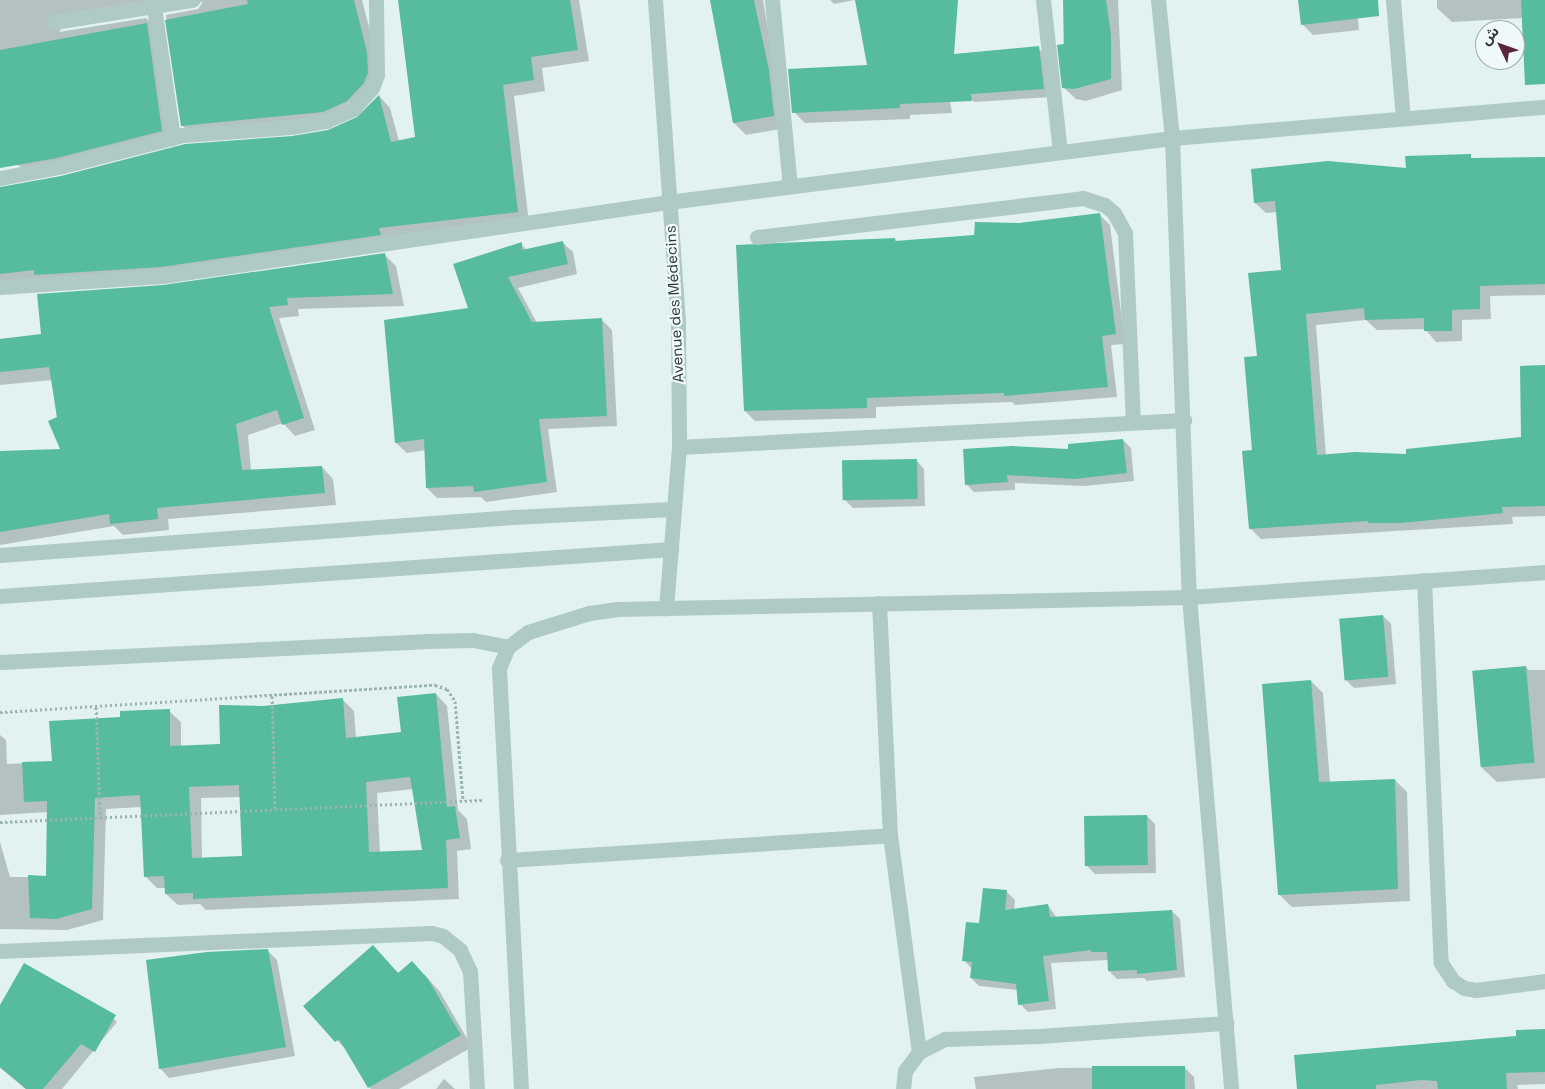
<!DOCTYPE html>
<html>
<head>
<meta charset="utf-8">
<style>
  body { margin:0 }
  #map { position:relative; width:1545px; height:1089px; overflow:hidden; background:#e2f2f2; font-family:"Space Grotesk","Noto Sans Arabic",sans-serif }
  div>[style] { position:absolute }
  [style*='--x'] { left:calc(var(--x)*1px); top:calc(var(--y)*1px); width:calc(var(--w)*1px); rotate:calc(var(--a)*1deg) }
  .shadow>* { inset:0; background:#0003 }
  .building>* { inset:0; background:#57bb9d; transform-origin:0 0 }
  .path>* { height:3px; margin-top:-1.5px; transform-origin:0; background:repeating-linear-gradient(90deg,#99b5b2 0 2.5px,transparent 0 5px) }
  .minor>* { height:15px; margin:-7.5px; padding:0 7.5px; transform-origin:7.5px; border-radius:7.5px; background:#afc9c7 }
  span { translate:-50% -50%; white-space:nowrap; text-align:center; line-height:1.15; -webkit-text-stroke:4.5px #eff9f9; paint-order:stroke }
  .street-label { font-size:15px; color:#2c3936 }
  .north { position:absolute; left:1475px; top:20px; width:50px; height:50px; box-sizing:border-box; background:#eff9f9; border:1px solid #a1acab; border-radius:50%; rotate:312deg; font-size:14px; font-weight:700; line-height:20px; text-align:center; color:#2c3936 }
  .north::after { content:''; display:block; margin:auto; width:18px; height:22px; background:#57253d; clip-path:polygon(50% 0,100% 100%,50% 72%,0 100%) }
</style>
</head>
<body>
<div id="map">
  <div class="shadow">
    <i style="clip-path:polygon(0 0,362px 0,379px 65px,379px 86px,302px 129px,194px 137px,182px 125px,166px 15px,198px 9px,203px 2px,65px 24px,59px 32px,146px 18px,158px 30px,174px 142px,37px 175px,0 156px)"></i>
    <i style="clip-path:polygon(400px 0,579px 0,589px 61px,542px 68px,545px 91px,514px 96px,529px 223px,392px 246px,0 286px,0 189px,328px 131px,358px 118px,379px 96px,390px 108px,399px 141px,416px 138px)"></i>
    <i style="clip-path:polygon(711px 0,763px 0,785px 128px,746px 135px,734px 123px)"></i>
    <i style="clip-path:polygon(830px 0,855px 0,834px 4px)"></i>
    <i style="clip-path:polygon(856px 0,931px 0,952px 113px,910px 115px,910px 119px,805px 123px,794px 112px,868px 66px)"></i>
    <i style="clip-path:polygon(1064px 0,1118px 0,1122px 90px,1086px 101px,1076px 99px,1063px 87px)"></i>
    <i style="clip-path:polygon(1300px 0,1356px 0,1359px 30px,1313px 35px,1302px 24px)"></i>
    <i style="clip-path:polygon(1437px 0,1545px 0,1545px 74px,1523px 18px,1452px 22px,1437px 8px)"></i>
    <i style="clip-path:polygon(1038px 48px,1046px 56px,1051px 97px,974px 102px,966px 94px)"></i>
    <i style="clip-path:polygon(1406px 158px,1545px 158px,1545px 295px,1490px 296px,1491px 319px,1462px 320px,1462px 341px,1436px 342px,1425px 329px,1377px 330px,1366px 320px,1316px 325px,1326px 456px,1408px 456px,1523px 439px,1545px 367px,1545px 516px,1512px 517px,1513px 524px,1261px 539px,1250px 528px,1258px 357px,1282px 271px,1277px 212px,1266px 213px,1255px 203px,1407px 170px)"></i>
    <i style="clip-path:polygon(1100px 215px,1110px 225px,1125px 344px,1111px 345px,1117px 397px,1015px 405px,1012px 402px,876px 407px,876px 418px,755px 421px,745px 411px,895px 239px,898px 242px,975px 236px,1019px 224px)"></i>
    <i style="clip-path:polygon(562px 242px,573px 252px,577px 274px,518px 288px,537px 323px,601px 319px,612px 330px,617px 426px,548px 429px,557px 492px,486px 502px,481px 497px,437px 498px,427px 488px,426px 450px,407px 453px,396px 443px,470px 309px,521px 244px,527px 250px)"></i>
    <i style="clip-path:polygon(384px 254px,396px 266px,404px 306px,298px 309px,299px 316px,279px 318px,315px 430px,295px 436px,283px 423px,248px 435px,251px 471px,322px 467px,333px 479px,336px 505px,168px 519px,169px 530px,123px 535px,114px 526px,0 545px,0 452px,61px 450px,52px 380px,0 385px,0 339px,42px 335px,163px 287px)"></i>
    <i style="clip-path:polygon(1123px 440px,1131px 448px,1134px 481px,1084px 486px,1015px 483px,1015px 490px,974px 492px,966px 484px,1070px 450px)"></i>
    <i style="clip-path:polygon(916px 460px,924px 469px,925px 506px,853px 508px,845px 500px)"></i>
    <i style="clip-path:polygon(1383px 616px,1391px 624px,1396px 684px,1354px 688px,1346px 680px)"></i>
    <i style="clip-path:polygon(1526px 667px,1529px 670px,1545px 670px,1545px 778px,1497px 782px,1482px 768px)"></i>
    <i style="clip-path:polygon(1311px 681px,1323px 693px,1330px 782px,1395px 780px,1407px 792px,1410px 901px,1292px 907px,1280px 895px)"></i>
    <i style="clip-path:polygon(evenodd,436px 694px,447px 706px,458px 810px,467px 819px,471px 849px,457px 851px,459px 899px,206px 910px,200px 904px,178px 905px,166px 894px,166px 888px,157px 888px,145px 876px,142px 807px,106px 809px,103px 920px,67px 930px,0 929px,0 842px,10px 877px,47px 877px,48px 812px,0 815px,0 735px,6px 740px,7px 764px,53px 762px,121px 718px,169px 711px,181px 722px,181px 747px,221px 746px,263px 708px,342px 699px,354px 711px,356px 738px,402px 733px,436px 694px,414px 789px,423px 851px,380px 853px,377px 793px,414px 789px,436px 694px,240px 797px,243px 857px,202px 859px,201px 798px,240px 797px)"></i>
    <i style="clip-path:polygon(1147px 816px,1155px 824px,1156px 873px,1095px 874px,1087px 866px)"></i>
    <i style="clip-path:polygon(984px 889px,1007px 892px,1015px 900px,1014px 910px,1048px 905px,1057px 918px,1172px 911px,1180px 919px,1185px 977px,1147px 981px,1144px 978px,1117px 979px,1109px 971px,1108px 960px,1051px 963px,1056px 1009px,1028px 1012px,1020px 1004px,1018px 990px,979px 986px,971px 978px,972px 969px,964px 960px,980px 924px)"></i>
    <i style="clip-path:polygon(373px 947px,399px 974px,424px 974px,440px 992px,472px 1047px,399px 1089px,371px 1089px,349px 1053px,305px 1006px)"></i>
    <i style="clip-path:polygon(267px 950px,277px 960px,295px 1056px,169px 1078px,160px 1068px,154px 969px,146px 961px,207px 953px)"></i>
    <i style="clip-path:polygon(0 1007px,107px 1012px,117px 1022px,62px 1089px,26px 1089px,0 1068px)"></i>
    <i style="clip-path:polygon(1545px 1031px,1545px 1084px,1517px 1085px,1518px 1089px,1298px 1089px)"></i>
    <i style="clip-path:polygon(1184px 1067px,1194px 1077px,1195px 1089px,976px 1089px,974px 1077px,1059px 1068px)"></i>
    <i style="clip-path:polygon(444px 1079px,455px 1089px,436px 1089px)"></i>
  </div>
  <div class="building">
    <i style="clip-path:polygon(247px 0,354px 0,367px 52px,368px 73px,364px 83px,347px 101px,323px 112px,181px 126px,165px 20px,248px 4px)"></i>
    <i style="clip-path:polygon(398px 0,570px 0,578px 50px,531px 57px,534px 80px,503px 85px,518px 212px,379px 228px,381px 235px,161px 267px,34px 275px,34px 270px,0 274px,0 187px,61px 176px,185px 144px,292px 136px,328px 130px,357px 117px,379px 95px,391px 142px,415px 137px)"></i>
    <i style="clip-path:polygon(710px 0,754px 0,769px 70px,774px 116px,733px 123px)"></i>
    <i style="clip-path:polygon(855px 0,958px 0,954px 54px,1039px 46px,1044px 89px,971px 94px,972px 101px,900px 104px,900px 108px,792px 113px,788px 69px,867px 65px)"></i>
    <i style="clip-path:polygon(1063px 0,1106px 0,1111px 35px,1111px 79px,1074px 89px,1062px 88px,1057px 45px,1064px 44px)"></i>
    <i style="clip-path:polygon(1298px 0,1378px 0,1379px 16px,1301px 25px)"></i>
    <i style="clip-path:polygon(1521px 0,1545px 0,1545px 84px,1525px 85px)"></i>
    <i style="clip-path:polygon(147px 23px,162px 131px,57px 158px,0 168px,0 50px)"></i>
    <i style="clip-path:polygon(1471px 154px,1471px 158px,1545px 157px,1545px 284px,1480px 286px,1480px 309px,1452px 310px,1452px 331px,1424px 331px,1424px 318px,1365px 320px,1364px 308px,1306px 314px,1317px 455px,1355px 452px,1406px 454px,1406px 449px,1521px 437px,1520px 366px,1545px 365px,1545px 506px,1502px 507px,1503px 513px,1401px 523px,1368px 523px,1368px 521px,1249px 529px,1242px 451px,1252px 450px,1244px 357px,1257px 356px,1248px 273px,1281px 270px,1275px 201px,1254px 203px,1251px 169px,1328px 161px,1406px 168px,1405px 156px)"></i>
    <i style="clip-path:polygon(1100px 213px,1116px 334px,1102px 336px,1108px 387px,1004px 396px,1004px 393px,867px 398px,867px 408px,744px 411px,736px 245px,895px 238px,895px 241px,974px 235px,975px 222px,1019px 223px)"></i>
    <i style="clip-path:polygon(563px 241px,568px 264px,508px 277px,532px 322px,602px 318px,607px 416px,539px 419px,547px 482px,474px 492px,473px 486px,426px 488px,424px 439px,395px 443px,384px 320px,468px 308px,453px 264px,522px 242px,522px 250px)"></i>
    <i style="clip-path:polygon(385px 253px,393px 294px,287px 298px,288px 305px,269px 307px,304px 418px,282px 425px,277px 410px,236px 424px,242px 470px,322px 466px,325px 493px,157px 508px,158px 519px,110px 524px,109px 514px,0 532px,0 451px,60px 449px,48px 421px,57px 417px,49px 367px,0 372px,0 339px,41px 334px,37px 294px,163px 285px)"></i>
    <i style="clip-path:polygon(1123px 439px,1127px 473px,1075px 479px,1007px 475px,1008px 482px,965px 485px,963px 449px,1012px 446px,1068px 449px,1068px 444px)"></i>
    <i style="left:917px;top:459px;width:40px;height:75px;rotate:89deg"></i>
    <i style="left:1383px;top:615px;width:62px;height:44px;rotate:85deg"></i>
    <i style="left:1526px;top:666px;width:97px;height:54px;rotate:85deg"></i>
    <i style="clip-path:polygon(1311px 680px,1319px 782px,1395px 779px,1398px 889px,1278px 895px,1262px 684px)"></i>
    <i style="clip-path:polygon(evenodd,436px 693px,447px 807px,455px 806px,460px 838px,446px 840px,448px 888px,193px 899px,193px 893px,165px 894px,164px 876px,144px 877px,140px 795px,95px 798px,92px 909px,56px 919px,30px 918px,28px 875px,46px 876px,47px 801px,24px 802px,22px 762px,52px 761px,49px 721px,120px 717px,120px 711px,170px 709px,170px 746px,220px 744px,219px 705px,263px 706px,343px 698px,346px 738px,401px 732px,397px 697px,436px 693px,410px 777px,422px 850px,369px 852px,366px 782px,410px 777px,436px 693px,239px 785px,242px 856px,192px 858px,189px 787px,239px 785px)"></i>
    <i style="left:1147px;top:815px;width:50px;height:63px;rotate:89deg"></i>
    <i style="clip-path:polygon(983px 888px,1007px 890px,1005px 910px,1048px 904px,1050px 917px,1172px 910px,1177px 970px,1137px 974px,1137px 970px,1108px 971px,1107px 952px,1091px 952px,1091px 950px,1043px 956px,1049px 1001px,1018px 1005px,1016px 984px,970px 978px,972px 962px,962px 961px,966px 922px,979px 923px)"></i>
    <i style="clip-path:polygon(373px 945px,398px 973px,412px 961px,428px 979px,461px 1035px,368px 1088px,339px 1039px,335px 1042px,303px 1006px)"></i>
    <i style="clip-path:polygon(268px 949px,286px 1047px,159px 1069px,146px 960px,207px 952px)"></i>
    <i style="clip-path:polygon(24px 963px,116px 1015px,95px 1052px,81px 1044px,43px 1089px,26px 1089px,0 1067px,0 1005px)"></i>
    <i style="clip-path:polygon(1545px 1029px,1545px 1072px,1506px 1073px,1507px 1089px,1438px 1089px,1437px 1081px,1421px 1080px,1376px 1085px,1376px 1089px,1297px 1089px,1294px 1055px,1516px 1036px,1516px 1030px)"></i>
    <i style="left:1185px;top:1066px;width:23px;height:93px;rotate:90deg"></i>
  </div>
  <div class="path">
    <i style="--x:272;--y:696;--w:114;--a:88.5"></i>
    <i style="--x:96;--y:707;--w:111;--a:87.9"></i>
    <i style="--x:0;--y:712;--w:436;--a:-3.6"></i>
    <i style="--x:435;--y:685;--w:13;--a:18"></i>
    <i style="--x:447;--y:689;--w:14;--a:56"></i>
    <i style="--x:455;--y:701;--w:100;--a:85.4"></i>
    <i style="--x:0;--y:822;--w:484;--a:-2.6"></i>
  </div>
  <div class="minor">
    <i style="--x:655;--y:0;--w:324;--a:85.9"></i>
    <i style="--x:678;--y:323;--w:124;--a:89.5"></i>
    <i style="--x:679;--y:447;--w:162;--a:94.6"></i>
    <i style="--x:772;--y:0;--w:187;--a:84.5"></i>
    <i style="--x:1043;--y:0;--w:153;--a:83.6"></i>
    <i style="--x:1158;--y:0;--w:139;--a:84.2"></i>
    <i style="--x:1172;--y:138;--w:459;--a:87.9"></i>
    <i style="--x:1189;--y:597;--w:494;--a:85.1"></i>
    <i style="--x:1393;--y:0;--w:119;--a:85.2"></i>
    <i style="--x:154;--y:7;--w:132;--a:81.7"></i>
    <i style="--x:54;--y:22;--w:140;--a:-9.1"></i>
    <i style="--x:0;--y:178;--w:60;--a:-10.6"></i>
    <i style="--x:59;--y:167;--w:128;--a:-14.5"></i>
    <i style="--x:183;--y:135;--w:108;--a:-4.2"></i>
    <i style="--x:291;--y:127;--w:36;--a:-10"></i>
    <i style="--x:326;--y:121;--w:30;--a:-24"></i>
    <i style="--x:353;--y:109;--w:28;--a:-48"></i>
    <i style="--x:372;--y:88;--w:14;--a:-69"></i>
    <i style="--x:377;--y:75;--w:75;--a:-90.8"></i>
    <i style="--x:757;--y:237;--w:328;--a:-6.8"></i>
    <i style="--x:1083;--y:198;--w:23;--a:18"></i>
    <i style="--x:1105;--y:205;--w:12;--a:42"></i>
    <i style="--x:1114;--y:213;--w:23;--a:61"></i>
    <i style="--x:1125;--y:233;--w:189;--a:87.6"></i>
    <i style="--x:0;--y:287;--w:162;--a:-3.9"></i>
    <i style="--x:162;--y:276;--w:511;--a:-8.32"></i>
    <i style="--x:668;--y:202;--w:508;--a:-7.24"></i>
    <i style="--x:1172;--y:138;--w:374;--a:-4.8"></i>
    <i style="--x:679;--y:447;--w:506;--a:-3.06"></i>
    <i style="--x:0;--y:555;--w:514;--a:-4.24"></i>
    <i style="--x:513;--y:517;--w:159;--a:-2.9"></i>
    <i style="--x:1424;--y:580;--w:383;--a:87.5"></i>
    <i style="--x:1441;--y:963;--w:22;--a:56"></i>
    <i style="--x:1453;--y:981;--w:13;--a:32"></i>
    <i style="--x:1464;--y:988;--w:12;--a:9"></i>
    <i style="--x:1476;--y:990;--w:70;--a:-7.4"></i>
    <i style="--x:0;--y:596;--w:673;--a:-4.01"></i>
    <i style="--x:879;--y:603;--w:232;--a:87.3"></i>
    <i style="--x:890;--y:835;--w:219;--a:82.4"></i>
    <i style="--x:0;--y:662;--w:429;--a:-2.8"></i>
    <i style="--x:428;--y:641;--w:45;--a:-1.3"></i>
    <i style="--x:473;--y:640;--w:36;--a:11"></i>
    <i style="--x:507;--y:860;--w:384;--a:-3.7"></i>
    <i style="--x:0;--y:951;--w:432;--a:-2.4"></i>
    <i style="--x:432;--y:933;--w:11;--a:15"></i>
    <i style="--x:443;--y:936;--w:22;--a:39"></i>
    <i style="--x:460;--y:950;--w:23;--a:65"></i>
    <i style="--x:470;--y:971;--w:118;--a:86.6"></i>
    <i style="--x:521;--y:1089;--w:422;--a:-93"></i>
    <i style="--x:499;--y:668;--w:23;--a:-67"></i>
    <i style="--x:508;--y:647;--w:25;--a:-37"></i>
    <i style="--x:528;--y:632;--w:64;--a:-17.3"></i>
    <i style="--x:589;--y:613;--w:29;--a:-8"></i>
    <i style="--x:618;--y:609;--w:571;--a:-1.2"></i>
    <i style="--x:1189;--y:597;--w:357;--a:-4"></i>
    <i style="--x:903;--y:1089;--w:18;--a:-84"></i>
    <i style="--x:905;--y:1071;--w:24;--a:-54"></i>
    <i style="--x:919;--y:1052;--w:29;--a:-27"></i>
    <i style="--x:945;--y:1039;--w:94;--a:-1.8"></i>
    <i style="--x:1039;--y:1036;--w:188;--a:-4"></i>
  </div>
  <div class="street-label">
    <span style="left:674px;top:304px;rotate:-93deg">Avenue des Médecins</span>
  </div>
  <div class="north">ش</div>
</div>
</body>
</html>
